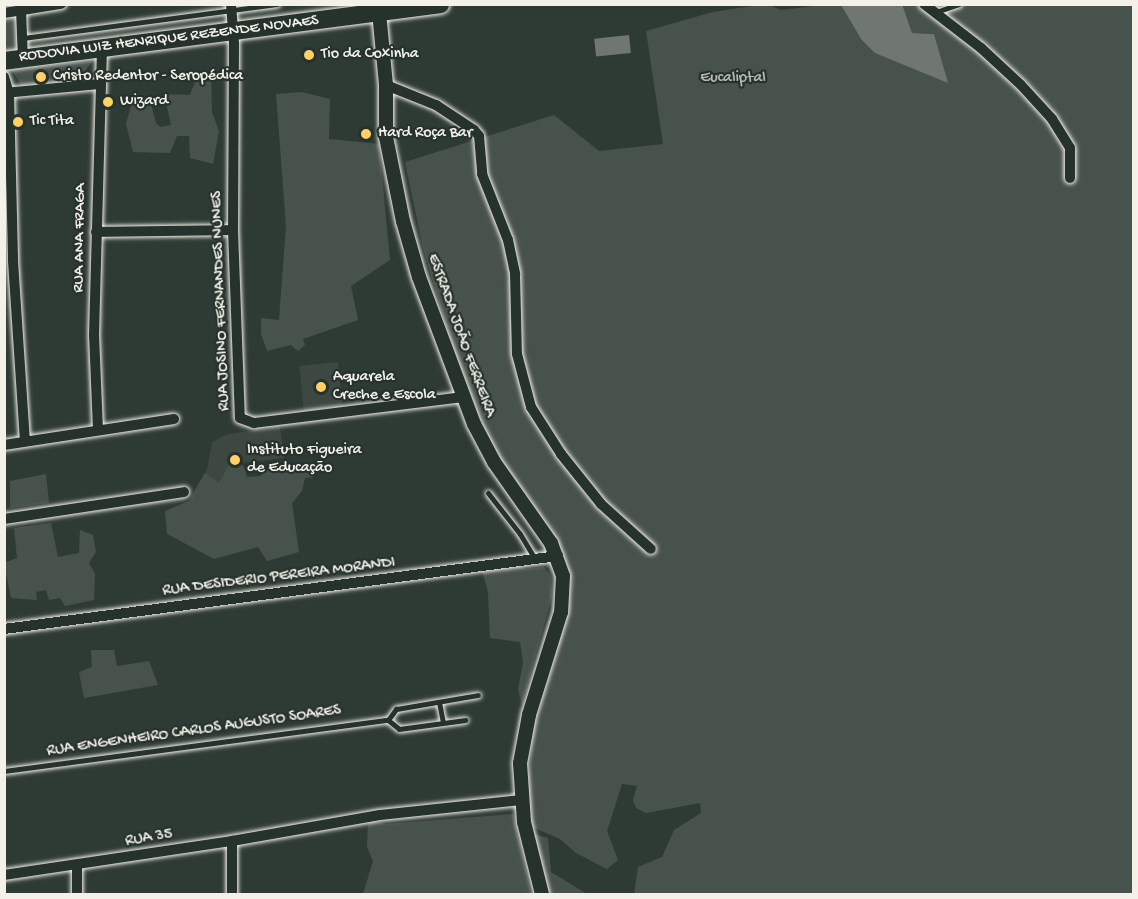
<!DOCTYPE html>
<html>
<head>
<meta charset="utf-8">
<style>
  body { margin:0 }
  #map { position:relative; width:1138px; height:899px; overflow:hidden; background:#2e3b34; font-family:"Gochi Hand",sans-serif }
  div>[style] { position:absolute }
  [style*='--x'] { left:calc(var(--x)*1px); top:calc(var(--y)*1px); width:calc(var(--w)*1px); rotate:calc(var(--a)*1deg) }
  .built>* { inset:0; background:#3c4841; transform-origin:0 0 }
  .green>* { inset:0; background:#48524c }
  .water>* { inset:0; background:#6f7770; transform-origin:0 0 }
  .roads { filter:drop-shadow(0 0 2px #f4f1e8) drop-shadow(0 0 2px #f4f1e8) }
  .service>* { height:5px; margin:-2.5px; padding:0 2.5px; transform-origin:2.5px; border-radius:2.5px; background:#26332d }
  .minor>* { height:10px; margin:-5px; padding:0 5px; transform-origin:5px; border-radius:5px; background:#26332d }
  .tertiary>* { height:14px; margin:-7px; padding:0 7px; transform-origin:7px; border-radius:7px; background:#26332d }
  .trunk>* { height:18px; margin:-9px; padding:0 9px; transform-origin:9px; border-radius:9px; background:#26332d }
  .dots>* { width:16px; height:16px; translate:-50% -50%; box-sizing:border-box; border:3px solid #26332d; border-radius:50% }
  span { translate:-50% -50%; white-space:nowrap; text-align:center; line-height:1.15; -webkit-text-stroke:4.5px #26332d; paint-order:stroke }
  .street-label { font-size:16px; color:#f4f1e8 }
  .poi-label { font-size:16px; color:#f4f1e8 }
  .left { translate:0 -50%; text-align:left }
  .park-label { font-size:16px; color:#b8b9b1 }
  .frame { position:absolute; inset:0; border:6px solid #f4f1e8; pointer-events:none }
</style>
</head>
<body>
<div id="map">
  <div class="built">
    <i style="left:338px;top:362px;width:45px;height:39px;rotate:84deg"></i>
    <i style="clip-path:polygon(280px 427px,284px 458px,240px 463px,228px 496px,193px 493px,207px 469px,212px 442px,228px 434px)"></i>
  </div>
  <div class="green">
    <i style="clip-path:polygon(765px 4px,782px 10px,821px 5px,845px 5px,842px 6px,861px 39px,947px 82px,934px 34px,912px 33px,902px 5px,1133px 5px,1133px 894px,634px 894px,638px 867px,662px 857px,674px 830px,701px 813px,700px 803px,646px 813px,636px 808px,633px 800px,637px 786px,622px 784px,607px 831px,618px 860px,607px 869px,576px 853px,560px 839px,532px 827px,526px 801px,534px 726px,555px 658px,566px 612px,570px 580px,559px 544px,496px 455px,460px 372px,423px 248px,405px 162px,554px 115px,599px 151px,663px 144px,646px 31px,713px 12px)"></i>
    <i style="clip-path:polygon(18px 13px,21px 57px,5px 60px,4px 15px)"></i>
    <i style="clip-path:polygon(92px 61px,78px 82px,22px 87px,12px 70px)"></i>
    <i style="clip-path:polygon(211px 73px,212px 112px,219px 131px,213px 164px,190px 158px,189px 136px,177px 136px,170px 153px,133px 152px,126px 124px,131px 105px,138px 98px,149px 96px,156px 123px,160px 127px,171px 125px,164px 94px,190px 95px,198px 74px)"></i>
    <i style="clip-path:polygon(302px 92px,330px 99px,329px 139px,379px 144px,390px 260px,351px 286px,358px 320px,303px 339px,305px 345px,298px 351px,291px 345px,267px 351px,261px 334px,261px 318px,279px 320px,286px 226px,276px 94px)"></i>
    <i style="clip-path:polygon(233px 456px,244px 467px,247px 477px,261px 476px,263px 469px,281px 466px,313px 465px,314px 477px,305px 478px,302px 491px,292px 503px,299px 552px,267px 561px,258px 547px,214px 559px,167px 534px,165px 511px,189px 501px,205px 473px,219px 483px)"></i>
    <i style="clip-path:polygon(46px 474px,49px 503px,10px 508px,10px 481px)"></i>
    <i style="clip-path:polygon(51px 523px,58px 557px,79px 553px,80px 530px,93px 535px,96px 552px,89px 563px,95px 574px,94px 600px,65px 606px,60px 598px,49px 600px,46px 590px,36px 592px,37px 600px,11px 598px,4px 563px,17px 558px,14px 528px)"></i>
    <i style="clip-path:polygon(520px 566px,524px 569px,544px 567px,551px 576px,552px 596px,522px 705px,518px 690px,523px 662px,520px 642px,490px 638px,488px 592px,482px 571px)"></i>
    <i style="clip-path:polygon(91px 650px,114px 650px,117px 666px,149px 661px,158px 685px,84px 698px,79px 672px,92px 667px)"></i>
    <i style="clip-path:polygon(513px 814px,531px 894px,363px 894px,373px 861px,367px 847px,368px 819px,386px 824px)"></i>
    <i style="clip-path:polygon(533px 834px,548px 838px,551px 872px,587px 894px,548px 894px)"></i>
  </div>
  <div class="water">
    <i style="clip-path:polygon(902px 4px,912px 33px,934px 34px,948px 83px,875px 53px,861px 39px,841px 5px)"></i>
    <i style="left:629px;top:35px;width:18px;height:35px;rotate:84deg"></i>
  </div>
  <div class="roads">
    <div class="service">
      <i style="--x:936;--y:12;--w:24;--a:-19"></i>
      <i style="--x:23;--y:38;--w:256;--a:-7.6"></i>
      <i style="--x:488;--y:493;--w:52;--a:52"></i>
      <i style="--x:520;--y:534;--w:29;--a:59"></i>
      <i style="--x:439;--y:702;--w:21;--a:79"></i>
      <i style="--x:388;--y:720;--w:14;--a:39"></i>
      <i style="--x:399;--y:729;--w:67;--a:-7.8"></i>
      <i style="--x:4;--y:771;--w:387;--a:-7.6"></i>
      <i style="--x:388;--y:720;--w:14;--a:-54"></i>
      <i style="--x:396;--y:709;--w:83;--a:-9.7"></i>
    </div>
    <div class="minor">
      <i style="--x:231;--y:4;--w:40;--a:85.7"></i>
      <i style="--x:234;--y:44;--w:186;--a:90.3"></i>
      <i style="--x:233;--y:230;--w:188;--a:87.9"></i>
      <i style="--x:240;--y:418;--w:15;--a:20"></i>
      <i style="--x:254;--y:423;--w:210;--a:-7.1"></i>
      <i style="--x:924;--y:4;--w:72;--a:37.7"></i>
      <i style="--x:981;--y:48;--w:54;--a:42.8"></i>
      <i style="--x:1021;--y:85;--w:46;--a:47.6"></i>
      <i style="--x:1052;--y:119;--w:34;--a:58"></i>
      <i style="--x:1070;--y:148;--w:30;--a:90"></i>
      <i style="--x:21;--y:10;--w:49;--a:87.7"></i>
      <i style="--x:4;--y:13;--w:58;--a:-9"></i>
      <i style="--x:4;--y:77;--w:17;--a:73"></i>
      <i style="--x:9;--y:93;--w:168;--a:88.6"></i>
      <i style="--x:13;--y:261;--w:180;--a:86.2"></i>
      <i style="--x:386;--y:85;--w:54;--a:21.8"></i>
      <i style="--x:436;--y:105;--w:45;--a:33.3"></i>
      <i style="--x:474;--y:130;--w:8;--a:50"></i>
      <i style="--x:479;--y:136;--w:38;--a:85"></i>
      <i style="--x:482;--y:174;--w:71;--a:68.5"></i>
      <i style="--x:508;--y:240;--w:35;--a:78"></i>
      <i style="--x:515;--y:274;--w:80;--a:88.6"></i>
      <i style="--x:517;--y:354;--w:55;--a:75.2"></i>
      <i style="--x:531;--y:407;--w:56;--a:57.4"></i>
      <i style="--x:561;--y:454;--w:64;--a:51.3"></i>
      <i style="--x:601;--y:504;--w:67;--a:42"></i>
      <i style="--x:4;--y:93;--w:96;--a:-5.4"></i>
      <i style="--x:96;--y:232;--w:137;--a:-0.8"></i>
      <i style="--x:98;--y:430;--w:95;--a:-92.4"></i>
      <i style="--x:94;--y:335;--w:287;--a:-88.4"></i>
      <i style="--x:4;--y:445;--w:172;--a:-8.7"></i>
      <i style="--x:4;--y:519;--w:182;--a:-8.5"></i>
      <i style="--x:4;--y:629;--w:559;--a:-7.51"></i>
      <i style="--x:4;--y:875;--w:231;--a:-8.5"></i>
      <i style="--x:232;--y:841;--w:150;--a:-10"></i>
      <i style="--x:380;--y:815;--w:142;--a:-6.1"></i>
      <i style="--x:77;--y:894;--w:28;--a:-90"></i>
      <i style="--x:232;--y:894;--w:53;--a:-90"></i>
    </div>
    <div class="tertiary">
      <i style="--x:379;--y:12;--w:73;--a:84.5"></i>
      <i style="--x:386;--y:85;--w:52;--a:90"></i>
      <i style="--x:386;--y:137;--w:86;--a:78.6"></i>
      <i style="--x:403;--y:221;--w:58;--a:74.1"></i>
      <i style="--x:419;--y:277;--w:157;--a:69.5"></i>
      <i style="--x:474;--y:424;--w:43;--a:62.2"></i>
      <i style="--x:494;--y:462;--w:99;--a:54.9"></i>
      <i style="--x:551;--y:543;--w:35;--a:70"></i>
      <i style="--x:563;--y:576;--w:36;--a:93"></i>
      <i style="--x:561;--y:612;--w:108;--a:107.3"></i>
      <i style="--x:529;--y:715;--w:49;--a:100.6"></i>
      <i style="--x:520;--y:763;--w:59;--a:86.1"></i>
      <i style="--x:524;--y:822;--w:74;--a:76"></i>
    </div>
    <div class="trunk">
      <i style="--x:4;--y:61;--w:440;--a:-7.4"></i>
    </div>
  </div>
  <div class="dots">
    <i style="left:309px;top:55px;background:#ffd166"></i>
    <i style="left:41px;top:77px;background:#ffd166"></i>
    <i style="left:108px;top:102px;background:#ffd166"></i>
    <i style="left:18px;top:122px;background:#ffd166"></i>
    <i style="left:366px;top:134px;background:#ffd166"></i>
    <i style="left:321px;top:387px;background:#ffd166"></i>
    <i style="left:235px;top:460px;background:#ffd166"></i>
  </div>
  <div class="street-label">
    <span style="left:169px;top:40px;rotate:-7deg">RODOVIA LUIZ HENRIQUE REZENDE NOVAES</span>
    <span style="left:81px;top:238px;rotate:-89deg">RUA ANA FRAGA</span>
    <span style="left:222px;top:301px;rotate:-92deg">RUA JOSINO FERNANDES NUNES</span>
    <span style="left:460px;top:336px;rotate:70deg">ESTRADA JOÃO FERREIRA</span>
    <span style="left:279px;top:578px;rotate:-7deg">RUA DESIDERIO PEREIRA MORANDI</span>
    <span style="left:194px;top:732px;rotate:-8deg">RUA ENGENHEIRO CARLOS AUGUSTO SOARES</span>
    <span style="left:149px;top:839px;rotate:-9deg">RUA 35</span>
  </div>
  <div class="poi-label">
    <span class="left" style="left:321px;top:55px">Tio da Coxinha</span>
    <span class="left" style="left:53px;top:77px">Cristo Redentor - Seropédica</span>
    <span class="left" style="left:120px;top:102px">Wizard</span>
    <span class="left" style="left:30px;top:122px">Tic Tita</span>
    <span class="left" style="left:378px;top:134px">Hard Roça Bar</span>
    <span class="left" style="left:333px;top:387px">Aquarela<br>Creche e Escola</span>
    <span class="left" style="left:247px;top:460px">Instituto Figueira<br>de Educação</span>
  </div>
  <div class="park-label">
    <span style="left:733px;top:79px">Eucaliptal</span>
  </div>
  <div class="frame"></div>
</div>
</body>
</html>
